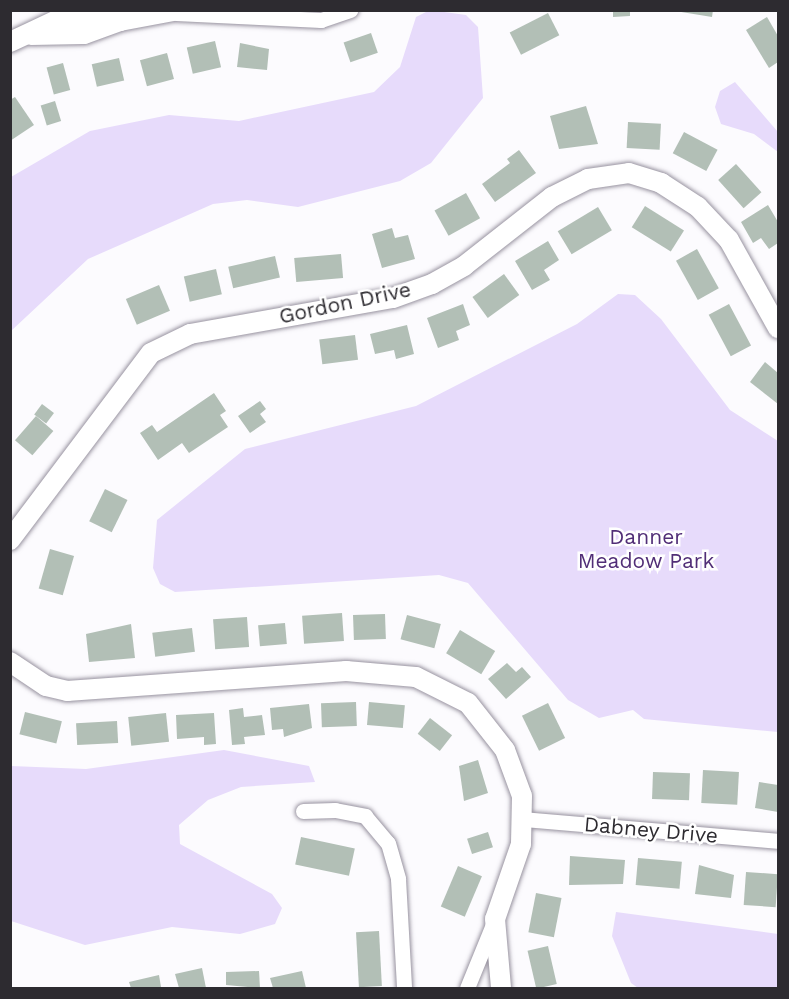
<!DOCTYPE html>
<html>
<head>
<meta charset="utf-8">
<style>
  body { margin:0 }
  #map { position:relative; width:789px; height:999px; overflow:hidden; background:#fcfbfe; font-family:"Work Sans",sans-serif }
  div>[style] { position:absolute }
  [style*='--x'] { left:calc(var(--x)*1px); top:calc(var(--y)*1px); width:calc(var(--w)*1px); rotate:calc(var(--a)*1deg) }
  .green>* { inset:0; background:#e7dbfb }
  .building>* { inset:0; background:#b2bfb6; transform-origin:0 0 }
  .roads { filter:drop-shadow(0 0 2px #9893a0) drop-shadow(0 0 2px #9893a0) }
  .minor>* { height:15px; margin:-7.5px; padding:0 7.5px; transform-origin:7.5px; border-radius:7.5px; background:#fff }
  .tertiary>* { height:20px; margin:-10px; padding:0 10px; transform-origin:10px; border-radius:10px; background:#fff }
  span { translate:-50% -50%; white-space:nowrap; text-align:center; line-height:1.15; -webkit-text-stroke:5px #fff; paint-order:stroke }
  .street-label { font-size:21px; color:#2d2b30 }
  .park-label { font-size:21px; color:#512e77 }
  .frame { position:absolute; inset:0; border:12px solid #2d2b30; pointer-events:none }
</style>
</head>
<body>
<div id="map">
  <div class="green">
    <i style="clip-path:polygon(430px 10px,466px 15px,478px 27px,483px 98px,431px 163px,400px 181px,298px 207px,247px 200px,213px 204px,88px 259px,11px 331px,11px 177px,90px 131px,169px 115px,239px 121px,374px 92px,400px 67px,416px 17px)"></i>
    <i style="clip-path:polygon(735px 82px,778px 132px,778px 152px,754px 134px,721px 124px,715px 107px,720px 91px)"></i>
    <i style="clip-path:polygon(618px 294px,635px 295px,661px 319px,730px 410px,778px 441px,778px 732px,644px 719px,633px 710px,599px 718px,568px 700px,468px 583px,439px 575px,175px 592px,160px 584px,153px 568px,157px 520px,245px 449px,416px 406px,577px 324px)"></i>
    <i style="clip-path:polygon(224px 750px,309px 766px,315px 782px,241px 787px,208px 800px,179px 825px,180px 844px,272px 894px,282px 908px,275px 924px,240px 934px,172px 927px,85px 945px,11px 921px,11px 766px,86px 769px)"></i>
    <i style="clip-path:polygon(616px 912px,778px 934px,778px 988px,638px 988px,631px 983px,612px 936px)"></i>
  </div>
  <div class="building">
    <i style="clip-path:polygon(613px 10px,630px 10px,630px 16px,613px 17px)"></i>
    <i style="clip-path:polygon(669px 10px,713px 10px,712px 17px)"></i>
    <i style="left:548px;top:13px;width:25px;height:43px;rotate:63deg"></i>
    <i style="clip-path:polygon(767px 17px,778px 36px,778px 62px,769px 68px,746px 30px)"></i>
    <i style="left:371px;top:33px;width:21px;height:29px;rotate:71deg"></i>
    <i style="left:215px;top:41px;width:27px;height:29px;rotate:77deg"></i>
    <i style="clip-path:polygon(240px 43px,269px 49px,267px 70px,237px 67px)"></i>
    <i style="left:167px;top:53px;width:27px;height:28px;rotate:75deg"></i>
    <i style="left:119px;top:58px;width:23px;height:28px;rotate:77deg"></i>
    <i style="left:63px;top:63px;width:28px;height:17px;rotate:75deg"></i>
    <i style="clip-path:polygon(15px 97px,34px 125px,10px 141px,10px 100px)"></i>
    <i style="left:55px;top:101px;width:21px;height:15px;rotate:73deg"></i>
    <i style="clip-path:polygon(586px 106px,598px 144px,559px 149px,550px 116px)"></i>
    <i style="left:628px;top:122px;width:33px;height:26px;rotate:3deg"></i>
    <i style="left:684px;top:132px;width:38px;height:24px;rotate:28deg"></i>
    <i style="clip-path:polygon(519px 150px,536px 173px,495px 202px,482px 184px,510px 163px,507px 159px)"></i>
    <i style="left:736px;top:164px;width:38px;height:24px;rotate:48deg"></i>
    <i style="left:466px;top:193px;width:29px;height:36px;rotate:61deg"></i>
    <i style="clip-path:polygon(768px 205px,778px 222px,778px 243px,769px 249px,761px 238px,753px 243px,741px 222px)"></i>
    <i style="left:645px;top:206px;width:46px;height:25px;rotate:32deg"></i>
    <i style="left:598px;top:207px;width:27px;height:47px;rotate:59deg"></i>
    <i style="clip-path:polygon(392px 228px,395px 238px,408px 235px,415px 259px,382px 268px,372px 234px)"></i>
    <i style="clip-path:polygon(548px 241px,559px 260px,544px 270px,550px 280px,532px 290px,515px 261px)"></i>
    <i style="left:697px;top:249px;width:45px;height:24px;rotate:61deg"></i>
    <i style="left:341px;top:254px;width:24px;height:47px;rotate:85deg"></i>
    <i style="left:275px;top:256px;width:22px;height:48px;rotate:77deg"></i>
    <i style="left:216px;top:269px;width:26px;height:33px;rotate:77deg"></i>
    <i style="left:504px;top:274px;width:26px;height:39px;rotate:54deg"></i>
    <i style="left:159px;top:285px;width:28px;height:36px;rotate:67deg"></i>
    <i style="clip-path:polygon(463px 304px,470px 325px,456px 331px,459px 340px,438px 348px,427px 318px)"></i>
    <i style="left:729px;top:304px;width:47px;height:23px;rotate:62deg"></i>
    <i style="clip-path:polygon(407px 325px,414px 354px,396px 359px,394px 350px,375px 354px,370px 334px)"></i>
    <i style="left:355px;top:335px;width:25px;height:36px;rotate:83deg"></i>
    <i style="clip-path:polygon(765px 362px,778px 373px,778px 404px,750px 382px)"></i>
    <i style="clip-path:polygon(214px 393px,226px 411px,220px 415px,228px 427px,189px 453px,182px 443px,158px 460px,140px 433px,152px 425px,157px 432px)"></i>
    <i style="clip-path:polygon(260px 401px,266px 409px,260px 414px,266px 422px,250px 433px,238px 416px)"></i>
    <i style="left:42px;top:404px;width:15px;height:13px;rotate:37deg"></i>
    <i style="left:36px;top:416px;width:23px;height:32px;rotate:41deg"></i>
    <i style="left:105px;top:489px;width:25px;height:36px;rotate:26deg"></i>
    <i style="left:50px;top:549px;width:25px;height:41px;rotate:16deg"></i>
    <i style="left:342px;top:613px;width:28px;height:40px;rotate:86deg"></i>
    <i style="left:385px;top:614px;width:25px;height:32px;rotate:88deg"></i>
    <i style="left:407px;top:615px;width:35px;height:25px;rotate:15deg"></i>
    <i style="left:247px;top:617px;width:30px;height:34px;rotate:86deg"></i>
    <i style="left:285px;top:623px;width:21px;height:27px;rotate:85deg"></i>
    <i style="clip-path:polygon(131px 624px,135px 658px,89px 662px,86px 634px)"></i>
    <i style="left:192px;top:628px;width:24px;height:40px;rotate:83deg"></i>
    <i style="left:460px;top:630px;width:41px;height:27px;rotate:31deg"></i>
    <i style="clip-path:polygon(507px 663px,516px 672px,522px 667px,531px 677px,506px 699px,488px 679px)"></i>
    <i style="left:356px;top:702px;width:24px;height:35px;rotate:88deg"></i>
    <i style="left:369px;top:702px;width:36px;height:23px;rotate:5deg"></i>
    <i style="left:548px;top:703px;width:39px;height:29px;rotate:64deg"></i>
    <i style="clip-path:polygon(309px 704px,312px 728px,284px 737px,283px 729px,272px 730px,270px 708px)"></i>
    <i style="clip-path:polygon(243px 708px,244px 717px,262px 715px,265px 735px,244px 737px,245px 744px,232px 745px,229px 710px)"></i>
    <i style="left:25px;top:712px;width:38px;height:23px;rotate:14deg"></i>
    <i style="left:166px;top:713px;width:29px;height:38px;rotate:84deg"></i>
    <i style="clip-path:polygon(214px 713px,216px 744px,204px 745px,204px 737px,177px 739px,176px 715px)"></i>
    <i style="left:430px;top:718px;width:28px;height:20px;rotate:38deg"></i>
    <i style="left:117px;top:721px;width:22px;height:41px;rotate:87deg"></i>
    <i style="clip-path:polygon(478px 760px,488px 793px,464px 801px,459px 766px)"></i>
    <i style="left:703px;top:770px;width:36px;height:33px;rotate:3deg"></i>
    <i style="left:653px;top:772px;width:37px;height:27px;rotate:2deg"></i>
    <i style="clip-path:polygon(759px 782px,778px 785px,778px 812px,755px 808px)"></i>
    <i style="left:488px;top:832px;width:16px;height:22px;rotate:72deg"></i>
    <i style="left:301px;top:837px;width:55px;height:28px;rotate:12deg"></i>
    <i style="clip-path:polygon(570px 856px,625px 860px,623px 884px,569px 885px)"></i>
    <i style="left:638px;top:858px;width:44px;height:27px;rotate:5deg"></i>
    <i style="clip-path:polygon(699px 865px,734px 875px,731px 898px,695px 894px)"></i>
    <i style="left:458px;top:866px;width:26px;height:44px;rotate:23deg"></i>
    <i style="left:746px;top:872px;width:32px;height:33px;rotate:4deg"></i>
    <i style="left:536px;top:893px;width:26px;height:40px;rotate:11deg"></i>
    <i style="left:379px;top:931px;width:55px;height:23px;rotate:87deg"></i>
    <i style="left:548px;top:946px;width:39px;height:21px;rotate:77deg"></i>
    <i style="clip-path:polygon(202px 968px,206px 988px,179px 988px,175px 974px)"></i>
    <i style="clip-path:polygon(259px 971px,260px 988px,226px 985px,226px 972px)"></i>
    <i style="clip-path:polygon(302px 971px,306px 988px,273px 988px,270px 978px)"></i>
    <i style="clip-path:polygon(159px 975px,161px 987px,131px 988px,129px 982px)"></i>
  </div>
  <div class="roads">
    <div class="minor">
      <i style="--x:176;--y:13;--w:145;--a:2.8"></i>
      <i style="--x:321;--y:20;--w:31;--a:-19"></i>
      <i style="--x:303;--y:811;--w:32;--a:-2"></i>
      <i style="--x:335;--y:810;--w:31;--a:11"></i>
      <i style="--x:365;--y:816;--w:35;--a:50"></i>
      <i style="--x:388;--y:843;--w:37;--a:74"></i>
      <i style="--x:398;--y:879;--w:109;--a:86.8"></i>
      <i style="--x:523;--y:819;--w:256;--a:4.9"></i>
      <i style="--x:467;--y:988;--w:71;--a:-67.8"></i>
    </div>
    <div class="tertiary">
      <i style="--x:31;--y:35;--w:53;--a:-1.1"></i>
      <i style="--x:84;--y:34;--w:38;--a:-20"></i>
      <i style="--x:120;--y:21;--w:60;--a:-10.6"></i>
      <i style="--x:10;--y:42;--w:54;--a:-25.1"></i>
      <i style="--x:59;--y:19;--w:31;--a:-7"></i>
      <i style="--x:90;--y:15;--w:31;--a:11"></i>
      <i style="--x:10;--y:540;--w:234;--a:-53"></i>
      <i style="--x:151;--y:353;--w:43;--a:-26"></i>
      <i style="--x:190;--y:334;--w:206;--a:-10.1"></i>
      <i style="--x:393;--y:298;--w:41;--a:-19.7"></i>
      <i style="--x:432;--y:284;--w:37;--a:-29"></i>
      <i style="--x:464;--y:266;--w:112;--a:-38.1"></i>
      <i style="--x:552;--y:197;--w:40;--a:-26.6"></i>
      <i style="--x:588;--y:179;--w:41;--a:-8.3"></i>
      <i style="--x:629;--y:173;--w:34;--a:17"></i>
      <i style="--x:661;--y:183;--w:44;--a:33"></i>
      <i style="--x:698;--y:207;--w:45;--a:46.8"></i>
      <i style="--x:729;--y:240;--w:101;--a:60.9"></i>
      <i style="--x:10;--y:662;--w:43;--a:33.7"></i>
      <i style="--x:46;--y:686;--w:22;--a:13"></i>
      <i style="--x:67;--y:691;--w:280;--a:-4.1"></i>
      <i style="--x:346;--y:671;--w:70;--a:4.9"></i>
      <i style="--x:416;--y:677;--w:58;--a:26.6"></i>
      <i style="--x:468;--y:703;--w:60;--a:51.8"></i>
      <i style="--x:505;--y:750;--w:49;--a:69.7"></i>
      <i style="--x:522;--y:796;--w:48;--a:91.2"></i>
      <i style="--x:521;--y:844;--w:79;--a:109.1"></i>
      <i style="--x:495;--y:919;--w:69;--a:85"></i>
    </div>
  </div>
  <div class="street-label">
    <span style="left:345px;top:303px;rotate:-12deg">Gordon Drive</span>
    <span style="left:651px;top:830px;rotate:5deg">Dabney Drive</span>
  </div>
  <div class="park-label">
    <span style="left:646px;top:549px">Danner<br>Meadow Park</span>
  </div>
  <div class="frame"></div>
</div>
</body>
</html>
